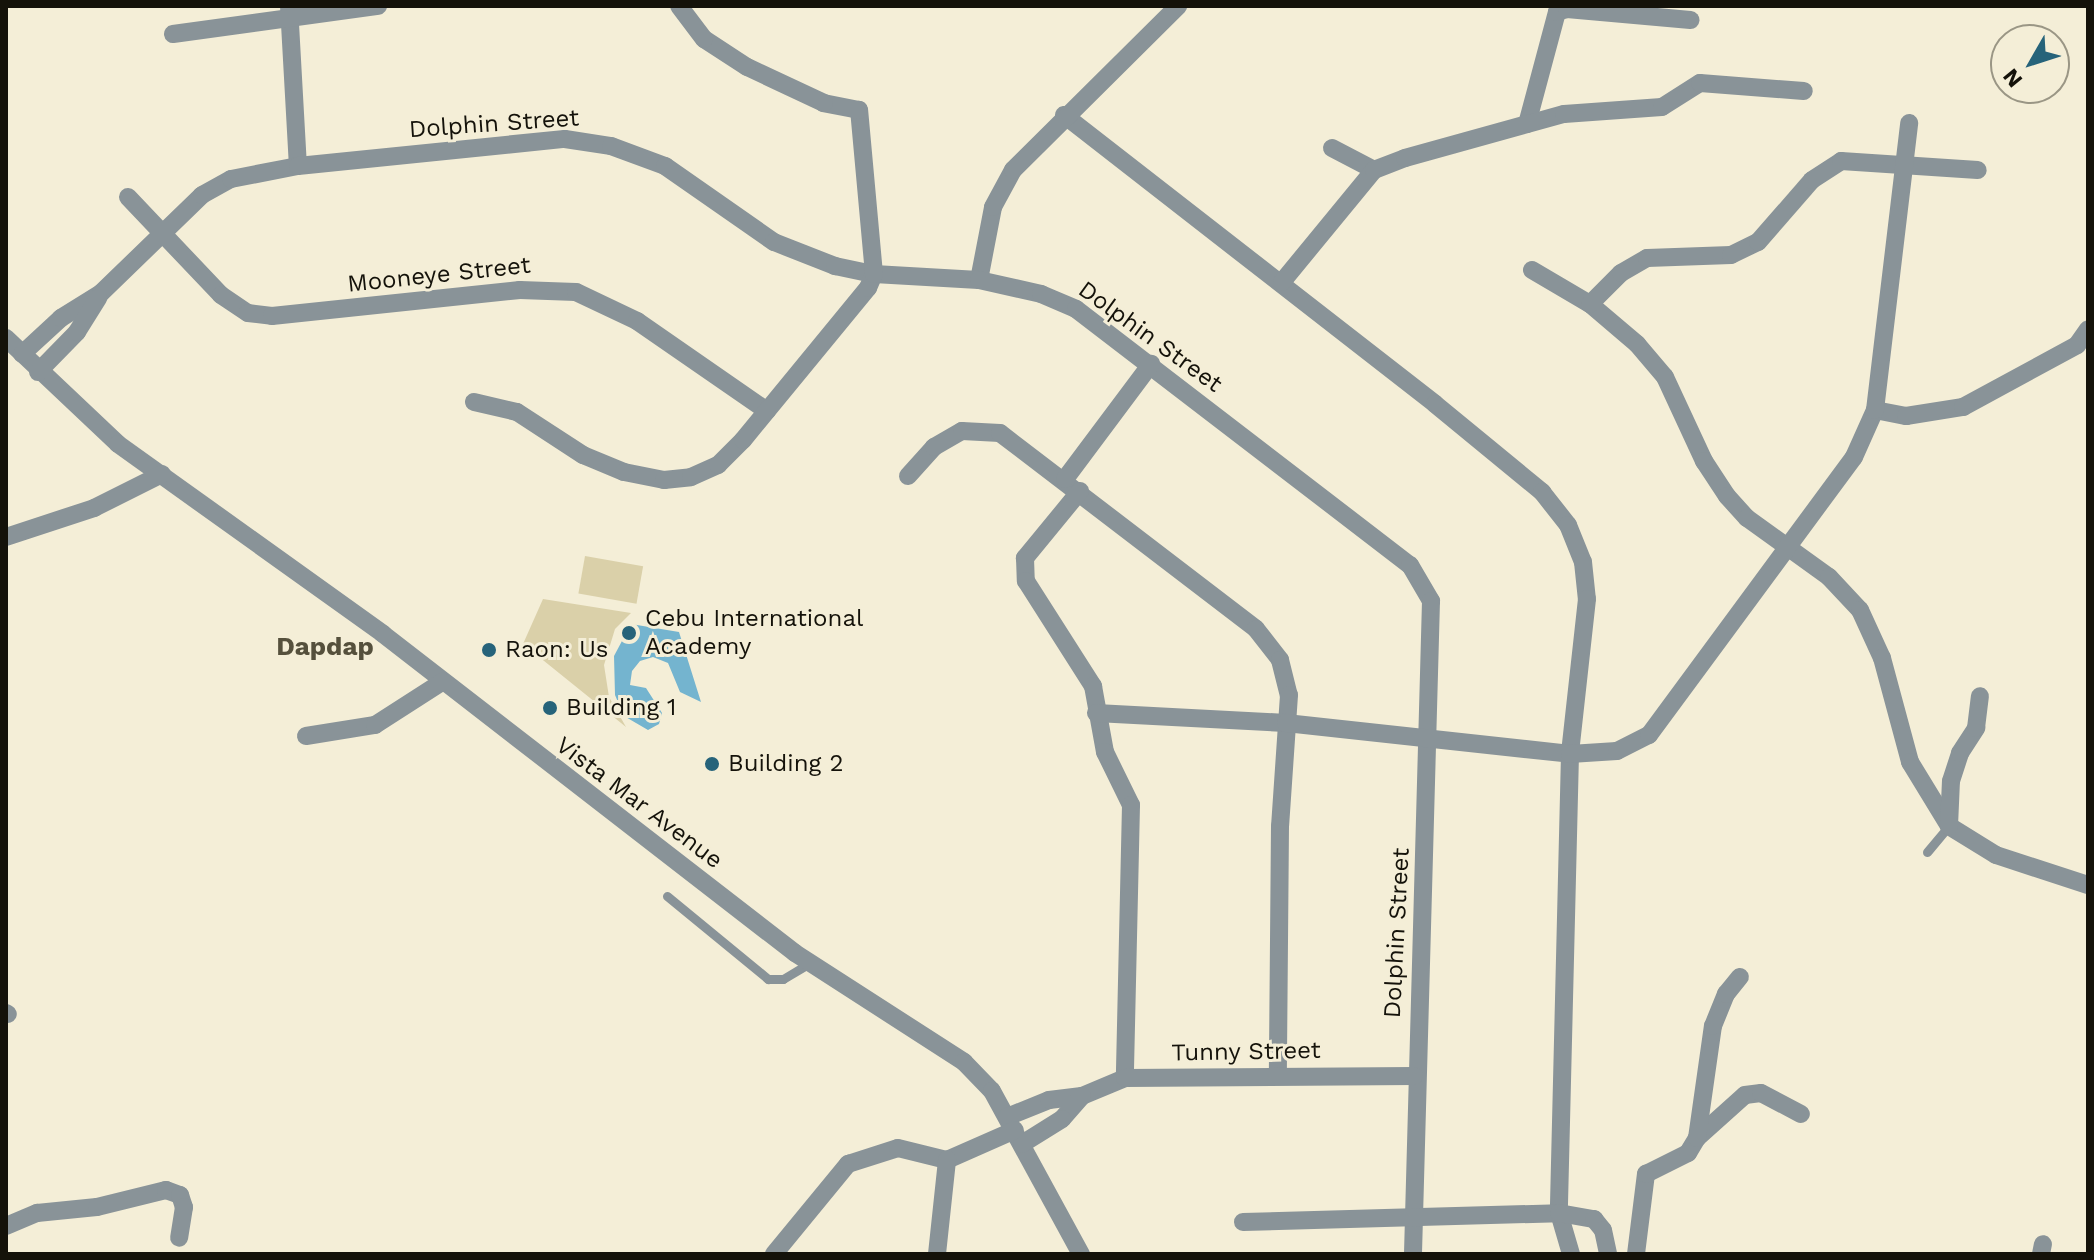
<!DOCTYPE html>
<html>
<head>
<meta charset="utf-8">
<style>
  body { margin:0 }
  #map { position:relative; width:2094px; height:1260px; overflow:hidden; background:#f4eed7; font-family:"Work Sans",sans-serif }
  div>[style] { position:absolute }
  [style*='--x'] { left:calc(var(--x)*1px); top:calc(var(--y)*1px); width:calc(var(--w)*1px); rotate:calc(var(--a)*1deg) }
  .green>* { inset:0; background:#dad0a9; transform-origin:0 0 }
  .water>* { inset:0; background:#74b4cf }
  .service>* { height:9px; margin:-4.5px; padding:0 4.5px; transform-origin:4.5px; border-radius:4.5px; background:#899398 }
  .minor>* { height:18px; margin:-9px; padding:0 9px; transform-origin:9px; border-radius:9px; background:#899398 }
  .dots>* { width:22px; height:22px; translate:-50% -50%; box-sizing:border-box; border:4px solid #f4eed7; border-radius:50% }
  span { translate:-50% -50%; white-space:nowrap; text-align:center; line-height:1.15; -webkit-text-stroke:6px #f4eed7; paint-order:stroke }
  .street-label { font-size:24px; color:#14120a }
  .poi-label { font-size:24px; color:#14120a }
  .left { translate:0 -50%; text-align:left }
  .neighbourhood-label { font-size:26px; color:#55503c; font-weight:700 }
  .frame { position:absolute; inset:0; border:8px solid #14120a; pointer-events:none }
  .north { position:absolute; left:1990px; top:24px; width:80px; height:80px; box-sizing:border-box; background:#f4eed7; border:2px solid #9a9685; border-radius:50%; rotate:231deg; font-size:22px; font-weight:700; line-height:32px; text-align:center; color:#14120a }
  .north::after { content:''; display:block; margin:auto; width:28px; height:36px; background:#26637a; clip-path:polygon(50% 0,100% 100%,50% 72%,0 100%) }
</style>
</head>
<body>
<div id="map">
  <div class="green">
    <i style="left:585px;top:556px;width:59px;height:38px;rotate:10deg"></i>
    <i style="clip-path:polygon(543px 599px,631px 613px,615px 629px,604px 665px,609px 697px,626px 727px,523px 644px)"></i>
  </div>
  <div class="water">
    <i style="clip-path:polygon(631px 624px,679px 632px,701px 702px,680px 692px,668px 663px,653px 657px,640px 661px,632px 671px,630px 685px,646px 688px,662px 713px,659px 724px,648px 730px,624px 716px,615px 695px,614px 656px)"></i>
  </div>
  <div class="service">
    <i style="--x:1927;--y:852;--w:34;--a:-50"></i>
    <i style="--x:667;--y:896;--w:131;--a:39.4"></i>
    <i style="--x:768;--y:979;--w:15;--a:0"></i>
    <i style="--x:783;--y:979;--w:31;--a:-31"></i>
  </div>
  <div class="minor">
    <i style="--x:289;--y:6;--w:160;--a:86.8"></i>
    <i style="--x:173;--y:34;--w:207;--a:-7.8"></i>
    <i style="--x:1064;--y:115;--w:470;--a:37.9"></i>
    <i style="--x:1435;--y:404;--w:139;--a:39.4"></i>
    <i style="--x:1542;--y:492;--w:42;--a:51.8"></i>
    <i style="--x:1568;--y:525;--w:40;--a:68"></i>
    <i style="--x:1583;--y:562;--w:37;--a:84"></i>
    <i style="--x:1587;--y:599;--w:156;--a:96.3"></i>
    <i style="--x:1570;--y:754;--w:459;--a:91.4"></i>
    <i style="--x:1559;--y:1213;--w:43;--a:73.7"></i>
    <i style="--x:1527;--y:124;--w:116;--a:-75"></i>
    <i style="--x:1557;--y:12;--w:10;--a:-17"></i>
    <i style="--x:1567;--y:9;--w:124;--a:5.1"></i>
    <i style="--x:1332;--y:148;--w:47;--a:27.6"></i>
    <i style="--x:128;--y:197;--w:135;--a:46.5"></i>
    <i style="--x:221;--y:295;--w:32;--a:34"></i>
    <i style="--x:248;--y:313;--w:24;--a:7"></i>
    <i style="--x:272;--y:316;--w:249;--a:-6"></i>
    <i style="--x:520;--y:290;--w:56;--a:2"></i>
    <i style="--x:576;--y:292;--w:68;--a:25.4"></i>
    <i style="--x:637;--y:321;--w:158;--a:34.7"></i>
    <i style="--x:1532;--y:270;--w:67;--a:30.4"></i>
    <i style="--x:1590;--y:304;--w:62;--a:40.4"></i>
    <i style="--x:1637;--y:344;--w:43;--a:49.7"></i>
    <i style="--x:1665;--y:377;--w:93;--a:65.1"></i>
    <i style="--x:1704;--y:461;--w:42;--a:56.7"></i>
    <i style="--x:1727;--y:496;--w:30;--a:48"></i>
    <i style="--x:1747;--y:518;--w:101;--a:35.7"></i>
    <i style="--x:1829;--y:577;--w:45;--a:46.8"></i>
    <i style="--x:1860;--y:610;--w:53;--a:65.4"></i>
    <i style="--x:1882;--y:658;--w:108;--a:74.9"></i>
    <i style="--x:1910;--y:762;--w:75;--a:58.6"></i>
    <i style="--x:1949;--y:826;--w:55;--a:31.7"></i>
    <i style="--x:1996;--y:855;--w:97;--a:18.1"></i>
    <i style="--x:979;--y:280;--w:74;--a:-79.1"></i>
    <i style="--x:993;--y:207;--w:42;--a:-61.6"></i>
    <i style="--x:1013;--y:170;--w:233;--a:-44.8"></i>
    <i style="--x:1282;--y:282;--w:145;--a:-50.6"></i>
    <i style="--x:1374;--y:170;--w:33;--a:-21"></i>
    <i style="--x:1405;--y:158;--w:165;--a:-15.5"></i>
    <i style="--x:1564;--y:114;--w:98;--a:-4.1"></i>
    <i style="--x:1662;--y:107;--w:45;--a:-32.3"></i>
    <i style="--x:1700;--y:83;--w:104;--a:4.4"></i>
    <i style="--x:1590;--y:304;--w:44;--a:-45"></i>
    <i style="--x:1621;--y:273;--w:30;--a:-30"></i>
    <i style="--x:1647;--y:258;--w:84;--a:-2"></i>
    <i style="--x:1731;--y:255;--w:30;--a:-26"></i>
    <i style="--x:1758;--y:242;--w:82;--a:-48.9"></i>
    <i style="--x:1812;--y:180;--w:35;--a:-33"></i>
    <i style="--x:1841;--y:161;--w:137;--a:3.8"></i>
    <i style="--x:6;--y:338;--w:154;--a:43.4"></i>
    <i style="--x:118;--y:444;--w:326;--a:35.6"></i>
    <i style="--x:383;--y:634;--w:521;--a:37.75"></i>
    <i style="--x:795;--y:953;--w:201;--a:32.8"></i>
    <i style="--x:964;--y:1062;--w:40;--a:46"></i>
    <i style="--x:992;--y:1091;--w:186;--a:61.4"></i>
    <i style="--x:22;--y:354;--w:53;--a:-42.7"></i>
    <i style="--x:61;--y:318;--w:47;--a:-32"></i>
    <i style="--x:101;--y:293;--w:141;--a:-44.1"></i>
    <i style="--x:202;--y:195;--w:33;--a:-29"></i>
    <i style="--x:231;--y:179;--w:68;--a:-11"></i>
    <i style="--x:298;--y:166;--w:268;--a:-5.8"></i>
    <i style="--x:565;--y:139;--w:47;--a:8.7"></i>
    <i style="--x:611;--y:146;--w:58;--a:20.3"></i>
    <i style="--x:665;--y:166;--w:133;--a:34.9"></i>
    <i style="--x:774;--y:242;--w:66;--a:21.5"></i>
    <i style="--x:835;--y:266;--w:40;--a:12"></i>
    <i style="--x:874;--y:274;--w:105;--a:3.3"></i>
    <i style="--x:979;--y:280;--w:64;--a:12.7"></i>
    <i style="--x:1041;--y:294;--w:38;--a:23"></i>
    <i style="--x:1076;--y:309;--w:421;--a:37.5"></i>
    <i style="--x:1410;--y:565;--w:42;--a:59.7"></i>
    <i style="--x:1431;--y:601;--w:653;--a:91.58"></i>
    <i style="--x:38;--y:372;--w:56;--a:-45.7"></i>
    <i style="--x:77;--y:332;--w:40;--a:-58"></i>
    <i style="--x:474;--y:402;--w:44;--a:13.1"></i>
    <i style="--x:517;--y:412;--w:79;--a:33.1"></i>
    <i style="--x:583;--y:455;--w:44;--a:22.5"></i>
    <i style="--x:624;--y:472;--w:41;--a:11.3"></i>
    <i style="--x:664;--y:480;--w:27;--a:-6"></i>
    <i style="--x:691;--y:477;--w:30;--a:-24"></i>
    <i style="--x:718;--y:465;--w:35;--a:-45"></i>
    <i style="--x:743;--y:440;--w:197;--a:-50.6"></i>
    <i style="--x:868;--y:288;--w:15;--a:-67"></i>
    <i style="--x:874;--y:274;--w:165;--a:-95.2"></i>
    <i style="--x:859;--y:110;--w:36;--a:-169"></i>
    <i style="--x:824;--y:103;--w:85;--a:-154.9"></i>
    <i style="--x:747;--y:67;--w:51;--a:-146.9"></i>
    <i style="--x:704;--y:39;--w:41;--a:-127.1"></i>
    <i style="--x:1875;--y:410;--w:32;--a:11"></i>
    <i style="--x:1906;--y:416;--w:58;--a:-9"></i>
    <i style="--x:1963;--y:407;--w:130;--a:-28.5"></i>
    <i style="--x:2077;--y:345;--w:19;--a:-55"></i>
    <i style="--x:908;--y:476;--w:39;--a:-48"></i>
    <i style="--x:934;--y:447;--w:32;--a:-30"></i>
    <i style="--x:962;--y:431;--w:38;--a:3"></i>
    <i style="--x:1000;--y:433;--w:322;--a:37.4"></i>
    <i style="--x:1256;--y:629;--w:39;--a:52"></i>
    <i style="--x:1280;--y:660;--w:36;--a:76"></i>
    <i style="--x:1289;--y:695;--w:131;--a:93.9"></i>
    <i style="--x:1280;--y:826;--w:248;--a:90.5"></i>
    <i style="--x:1065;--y:479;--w:144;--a:-53.2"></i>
    <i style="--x:1080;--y:491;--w:87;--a:129.4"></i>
    <i style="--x:1025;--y:558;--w:23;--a:88"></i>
    <i style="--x:1026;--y:581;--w:125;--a:57.5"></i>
    <i style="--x:1093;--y:686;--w:67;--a:79.7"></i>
    <i style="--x:1105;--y:752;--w:59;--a:63.9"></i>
    <i style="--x:1131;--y:805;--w:273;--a:91.3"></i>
    <i style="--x:6;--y:537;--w:93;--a:-18.2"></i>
    <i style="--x:94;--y:508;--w:76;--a:-26.6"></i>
    <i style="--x:1096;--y:713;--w:190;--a:3"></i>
    <i style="--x:1286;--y:723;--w:286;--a:6.2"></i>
    <i style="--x:1570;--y:754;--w:47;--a:-3.7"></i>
    <i style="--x:1617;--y:751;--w:36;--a:-27"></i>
    <i style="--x:1649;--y:735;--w:345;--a:-53.6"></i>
    <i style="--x:1854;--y:457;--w:51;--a:-65.9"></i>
    <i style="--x:1875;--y:410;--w:289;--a:-83.2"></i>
    <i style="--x:306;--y:736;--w:70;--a:-9.1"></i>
    <i style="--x:375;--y:725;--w:80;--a:-32.7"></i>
    <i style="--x:1949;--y:826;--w:45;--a:-87.5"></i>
    <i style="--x:1951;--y:781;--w:29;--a:-72"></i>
    <i style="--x:1960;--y:753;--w:30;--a:-57"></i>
    <i style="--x:1976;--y:728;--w:32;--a:-83"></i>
    <i style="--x:6;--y:1013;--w:2;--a:27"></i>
    <i style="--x:1082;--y:1096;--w:47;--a:-22.7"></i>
    <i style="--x:1125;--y:1078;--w:289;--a:-0.4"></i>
    <i style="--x:1007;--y:1117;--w:45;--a:-22"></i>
    <i style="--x:1049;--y:1100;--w:33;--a:-7"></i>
    <i style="--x:1082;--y:1096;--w:30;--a:131"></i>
    <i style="--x:1062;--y:1119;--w:47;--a:148"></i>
    <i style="--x:1697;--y:1138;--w:64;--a:-41.9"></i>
    <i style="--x:1745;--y:1095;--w:16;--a:-7"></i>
    <i style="--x:1761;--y:1093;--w:45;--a:27.7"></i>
    <i style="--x:1243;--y:1222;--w:316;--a:-1.6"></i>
    <i style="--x:1559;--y:1213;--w:36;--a:10"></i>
    <i style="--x:1594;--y:1219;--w:14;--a:51"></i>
    <i style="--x:1603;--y:1230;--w:25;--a:78"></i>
    <i style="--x:6;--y:1226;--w:34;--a:-23"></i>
    <i style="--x:37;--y:1213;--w:60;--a:-5.7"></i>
    <i style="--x:97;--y:1207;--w:71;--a:-13.8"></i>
    <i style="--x:166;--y:1190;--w:15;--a:20"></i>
    <i style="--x:180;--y:1195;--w:13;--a:72"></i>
    <i style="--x:184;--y:1207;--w:31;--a:99"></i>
    <i style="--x:774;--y:1254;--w:117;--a:-50.6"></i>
    <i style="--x:848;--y:1164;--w:52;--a:-17.7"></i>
    <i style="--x:898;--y:1148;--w:50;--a:13.8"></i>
    <i style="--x:947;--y:1160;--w:74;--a:-23.8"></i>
    <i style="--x:937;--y:1254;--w:95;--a:-83.9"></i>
    <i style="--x:1636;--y:1254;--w:81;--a:-82.9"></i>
    <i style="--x:1646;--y:1174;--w:47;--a:-26.6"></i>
    <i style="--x:1688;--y:1153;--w:17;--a:-59"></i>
    <i style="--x:1697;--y:1138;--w:113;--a:-81.9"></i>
    <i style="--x:1713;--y:1026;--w:35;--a:-68"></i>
    <i style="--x:1726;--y:994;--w:22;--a:-51"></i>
    <i style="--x:2041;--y:1254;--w:10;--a:-79"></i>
  </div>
  <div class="dots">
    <i style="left:629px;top:633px;background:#26637a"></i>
    <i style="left:489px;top:650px;background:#26637a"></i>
    <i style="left:550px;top:708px;background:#26637a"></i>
    <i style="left:712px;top:764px;background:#26637a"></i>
  </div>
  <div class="street-label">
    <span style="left:494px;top:124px;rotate:-4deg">Dolphin Street</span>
    <span style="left:439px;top:275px;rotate:-6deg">Mooneye Street</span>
    <span style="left:1150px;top:337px;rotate:36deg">Dolphin Street</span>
    <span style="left:639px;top:803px;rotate:37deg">Vista Mar Avenue</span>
    <span style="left:1397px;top:933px;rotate:-87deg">Dolphin Street</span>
    <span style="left:1246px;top:1052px;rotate:-1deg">Tunny Street</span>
  </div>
  <div class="poi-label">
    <span class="left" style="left:645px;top:633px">Cebu International<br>Academy</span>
    <span class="left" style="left:505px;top:650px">Raon: Us</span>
    <span class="left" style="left:566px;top:708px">Building 1</span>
    <span class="left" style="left:728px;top:764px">Building 2</span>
  </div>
  <div class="neighbourhood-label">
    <span style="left:325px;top:647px">Dapdap</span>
  </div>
  <div class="frame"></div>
  <div class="north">N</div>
</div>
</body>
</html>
